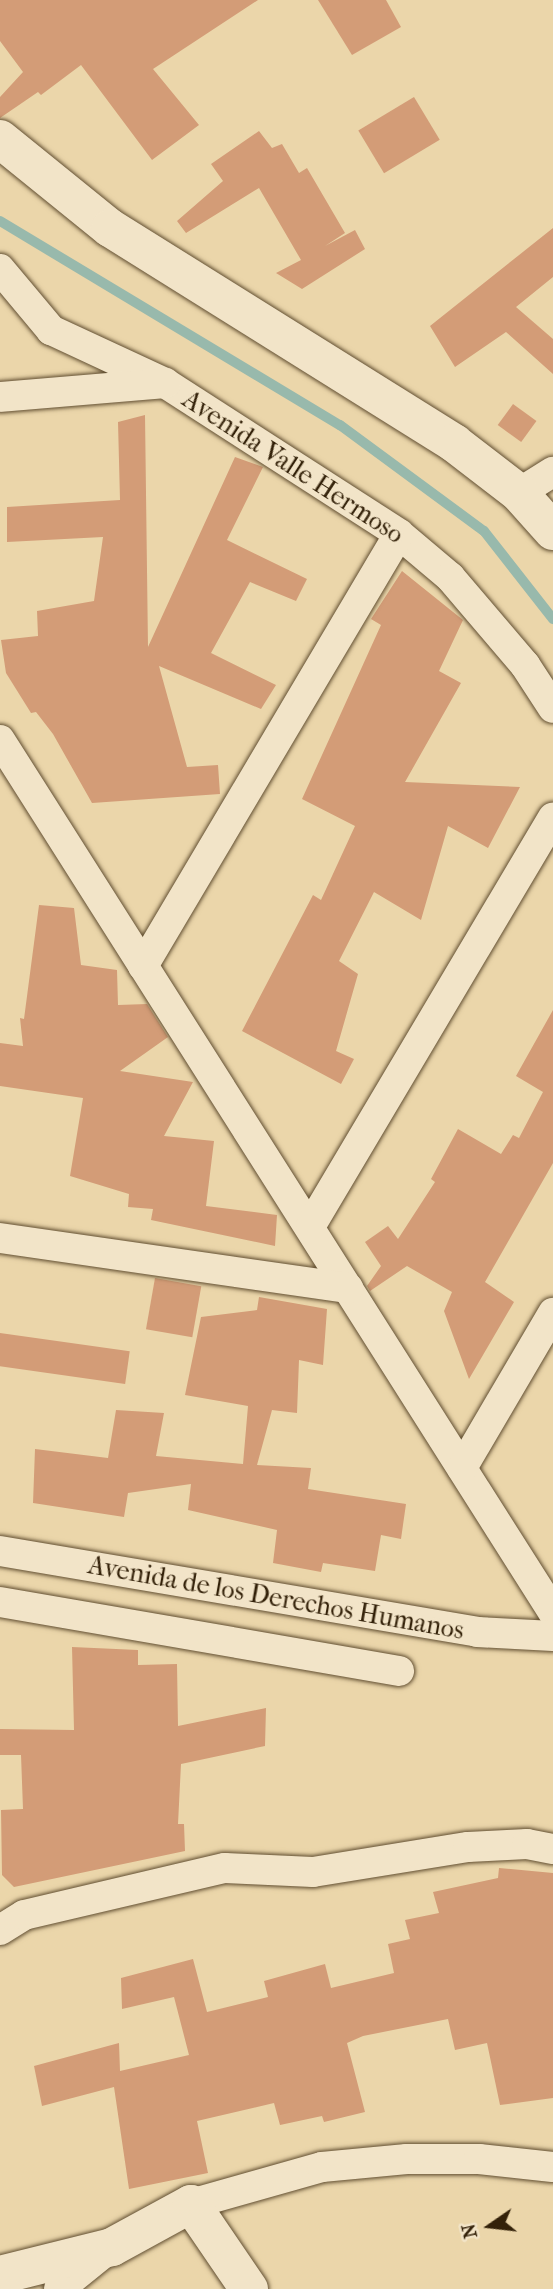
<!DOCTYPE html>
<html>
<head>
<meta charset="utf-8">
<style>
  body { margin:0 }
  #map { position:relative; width:553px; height:2289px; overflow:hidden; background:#ebd6aa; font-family:"IM FELL French Canon",serif }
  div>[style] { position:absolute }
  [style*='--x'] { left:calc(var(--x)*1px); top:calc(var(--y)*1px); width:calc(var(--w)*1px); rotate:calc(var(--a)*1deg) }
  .stream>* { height:10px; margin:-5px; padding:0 5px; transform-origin:5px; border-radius:5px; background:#98b9ac }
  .building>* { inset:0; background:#d39c77; transform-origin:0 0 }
  .roads { filter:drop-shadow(0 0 2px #614e31) drop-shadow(0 0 2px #614e31) }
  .street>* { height:30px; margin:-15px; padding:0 15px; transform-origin:15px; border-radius:15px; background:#f2e4c8 }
  .secondary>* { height:38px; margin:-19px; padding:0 19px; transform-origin:19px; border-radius:19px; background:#f2e4c8 }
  span { translate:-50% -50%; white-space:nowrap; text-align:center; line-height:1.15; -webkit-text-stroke:5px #f2e4c8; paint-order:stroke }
  .street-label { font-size:26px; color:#332109 }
  .north { position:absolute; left:455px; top:2191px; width:70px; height:70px; -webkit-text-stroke:5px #f2e4c8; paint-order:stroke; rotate:256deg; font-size:19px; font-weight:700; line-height:28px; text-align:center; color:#332109 }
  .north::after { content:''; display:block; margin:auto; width:24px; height:32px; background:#332109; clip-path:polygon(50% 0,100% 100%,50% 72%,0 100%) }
</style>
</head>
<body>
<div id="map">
  <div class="stream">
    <i style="--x:0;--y:221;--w:397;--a:31"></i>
    <i style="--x:340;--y:425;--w:179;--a:36.4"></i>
    <i style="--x:484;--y:531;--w:112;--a:51.9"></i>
  </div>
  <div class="building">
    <i style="clip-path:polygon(0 0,258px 0,153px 69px,199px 125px,152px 160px,81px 65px,41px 95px,38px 92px,0 118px,0 97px,23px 72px,0 41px)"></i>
    <i style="clip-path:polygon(318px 0,386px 0,401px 27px,352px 55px)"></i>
    <i style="left:414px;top:97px;width:50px;height:65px;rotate:59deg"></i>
    <i style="clip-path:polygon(259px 131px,272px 148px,282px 144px,299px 173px,307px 168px,345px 233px,325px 246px,355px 230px,365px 249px,302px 289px,276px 273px,301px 260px,259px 188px,186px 233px,177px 221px,223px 181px,211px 164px)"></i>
    <i style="clip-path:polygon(553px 228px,553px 277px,516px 307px,553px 339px,553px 374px,506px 332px,455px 367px,430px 326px)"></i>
    <i style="left:513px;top:404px;width:29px;height:26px;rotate:36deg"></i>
    <i style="clip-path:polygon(145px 415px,148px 647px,235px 457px,263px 467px,227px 540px,307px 579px,296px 601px,250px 582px,211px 653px,276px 685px,261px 709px,159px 666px,187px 767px,218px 765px,220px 794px,92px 803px,53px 734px,36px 712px,31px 713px,6px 673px,1px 640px,38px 636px,37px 611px,94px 601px,103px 537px,7px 542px,7px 507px,120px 500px,118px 422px)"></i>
    <i style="clip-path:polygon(402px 571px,463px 620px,439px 671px,461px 683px,405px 782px,520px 787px,488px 848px,448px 826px,421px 920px,374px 892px,339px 961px,358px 974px,336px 1051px,354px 1059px,341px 1084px,242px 1031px,313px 895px,321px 900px,355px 826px,302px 799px,381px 625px,371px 619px)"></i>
    <i style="clip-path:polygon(39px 905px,74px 908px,81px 965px,117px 970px,118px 1005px,147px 1004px,168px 1037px,120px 1071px,193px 1082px,164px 1136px,214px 1141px,206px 1206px,277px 1215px,275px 1246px,151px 1220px,153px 1209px,128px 1207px,129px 1194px,70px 1176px,83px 1098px,0 1086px,0 1043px,23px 1046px,20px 1018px,24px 1019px)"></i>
    <i style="clip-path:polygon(553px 1010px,553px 1163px,485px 1282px,514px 1302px,469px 1379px,444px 1311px,452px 1292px,407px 1266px,370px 1291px,367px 1286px,381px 1266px,365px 1242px,388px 1226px,398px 1239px,435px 1182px,431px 1179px,458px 1129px,501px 1154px,513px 1135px,519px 1138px,543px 1092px,516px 1076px)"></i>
    <i style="left:155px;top:1278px;width:47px;height:52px;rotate:10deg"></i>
    <i style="clip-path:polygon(259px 1297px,327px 1309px,323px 1365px,299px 1360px,297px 1413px,272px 1410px,257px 1465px,311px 1468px,308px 1489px,406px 1504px,401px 1539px,381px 1535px,375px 1571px,323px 1563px,321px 1572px,273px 1563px,277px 1530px,188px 1510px,191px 1484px,128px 1493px,124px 1517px,33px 1503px,35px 1449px,108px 1458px,116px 1410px,164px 1413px,156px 1456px,243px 1464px,248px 1406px,185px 1395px,201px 1317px,257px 1310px)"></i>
    <i style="left:0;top:1333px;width:131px;height:33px;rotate:8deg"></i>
    <i style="clip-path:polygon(72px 1647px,138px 1650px,138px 1665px,177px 1664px,178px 1726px,266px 1708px,265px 1746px,181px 1764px,178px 1824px,184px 1824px,185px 1851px,14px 1887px,2px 1875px,1px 1810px,23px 1809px,21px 1755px,0 1755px,0 1729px,74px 1730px)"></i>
    <i style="clip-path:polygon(499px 1868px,553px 1873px,553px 2098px,500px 2105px,487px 2043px,455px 2050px,448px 2019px,363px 2036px,347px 2043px,365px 2112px,324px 2122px,322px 2116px,280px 2125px,274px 2103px,197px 2121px,208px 2173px,129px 2189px,114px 2087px,42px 2106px,34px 2066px,119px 2043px,120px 2071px,189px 2055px,174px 1997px,122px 2009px,121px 1978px,193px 1959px,207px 2012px,268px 1997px,264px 1981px,325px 1964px,331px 1988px,394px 1973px,388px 1944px,410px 1939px,405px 1920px,439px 1913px,433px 1892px,498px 1878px)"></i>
  </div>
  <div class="roads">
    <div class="street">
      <i style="--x:0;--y:269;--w:80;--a:50.1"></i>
      <i style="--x:51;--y:330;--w:126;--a:24.9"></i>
      <i style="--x:165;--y:383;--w:278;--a:32.8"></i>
      <i style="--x:399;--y:534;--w:67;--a:40.1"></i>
      <i style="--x:450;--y:577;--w:116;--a:49.6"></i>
      <i style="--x:525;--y:665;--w:51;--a:56.9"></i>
      <i style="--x:0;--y:397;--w:166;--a:-4.8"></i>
      <i style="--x:519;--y:493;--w:40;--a:-32"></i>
      <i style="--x:0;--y:740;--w:1033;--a:57.62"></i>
      <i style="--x:143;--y:966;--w:502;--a:-59.35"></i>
      <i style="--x:311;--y:1225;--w:474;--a:-59.3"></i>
      <i style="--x:0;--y:1238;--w:352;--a:8.2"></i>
      <i style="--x:462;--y:1468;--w:180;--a:-59.6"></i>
      <i style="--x:0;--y:1551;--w:484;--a:9.6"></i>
      <i style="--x:477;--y:1632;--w:76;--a:3"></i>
      <i style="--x:0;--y:1602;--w:405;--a:9.8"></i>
      <i style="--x:0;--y:1930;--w:28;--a:-32"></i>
      <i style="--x:24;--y:1915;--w:206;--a:-13.2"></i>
      <i style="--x:225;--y:1868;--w:88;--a:2.6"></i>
      <i style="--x:313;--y:1872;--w:157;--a:-9.2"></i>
      <i style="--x:468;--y:1847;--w:59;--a:-2.9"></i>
      <i style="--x:527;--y:1844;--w:26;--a:11"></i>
      <i style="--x:191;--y:2204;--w:136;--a:-15.8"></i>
      <i style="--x:322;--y:2167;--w:85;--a:-5.4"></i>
      <i style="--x:407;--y:2159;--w:72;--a:0"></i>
      <i style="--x:479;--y:2159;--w:74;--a:6.2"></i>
      <i style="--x:59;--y:2289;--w:60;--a:-39"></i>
    </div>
    <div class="secondary">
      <i style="--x:0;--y:139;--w:141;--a:39"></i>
      <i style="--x:110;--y:228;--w:406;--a:32"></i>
      <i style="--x:454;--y:443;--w:82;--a:37.6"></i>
      <i style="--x:519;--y:493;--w:51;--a:48.2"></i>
      <i style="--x:0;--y:2275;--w:115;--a:-14"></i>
      <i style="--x:112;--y:2247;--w:90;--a:-28.6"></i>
      <i style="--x:191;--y:2204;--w:103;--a:55.7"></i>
    </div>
  </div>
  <div class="street-label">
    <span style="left:293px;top:467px;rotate:33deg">Avenida Valle Hermoso</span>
    <span style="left:276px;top:1598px;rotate:10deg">Avenida de los Derechos Humanos</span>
  </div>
  <div class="north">N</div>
</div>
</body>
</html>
